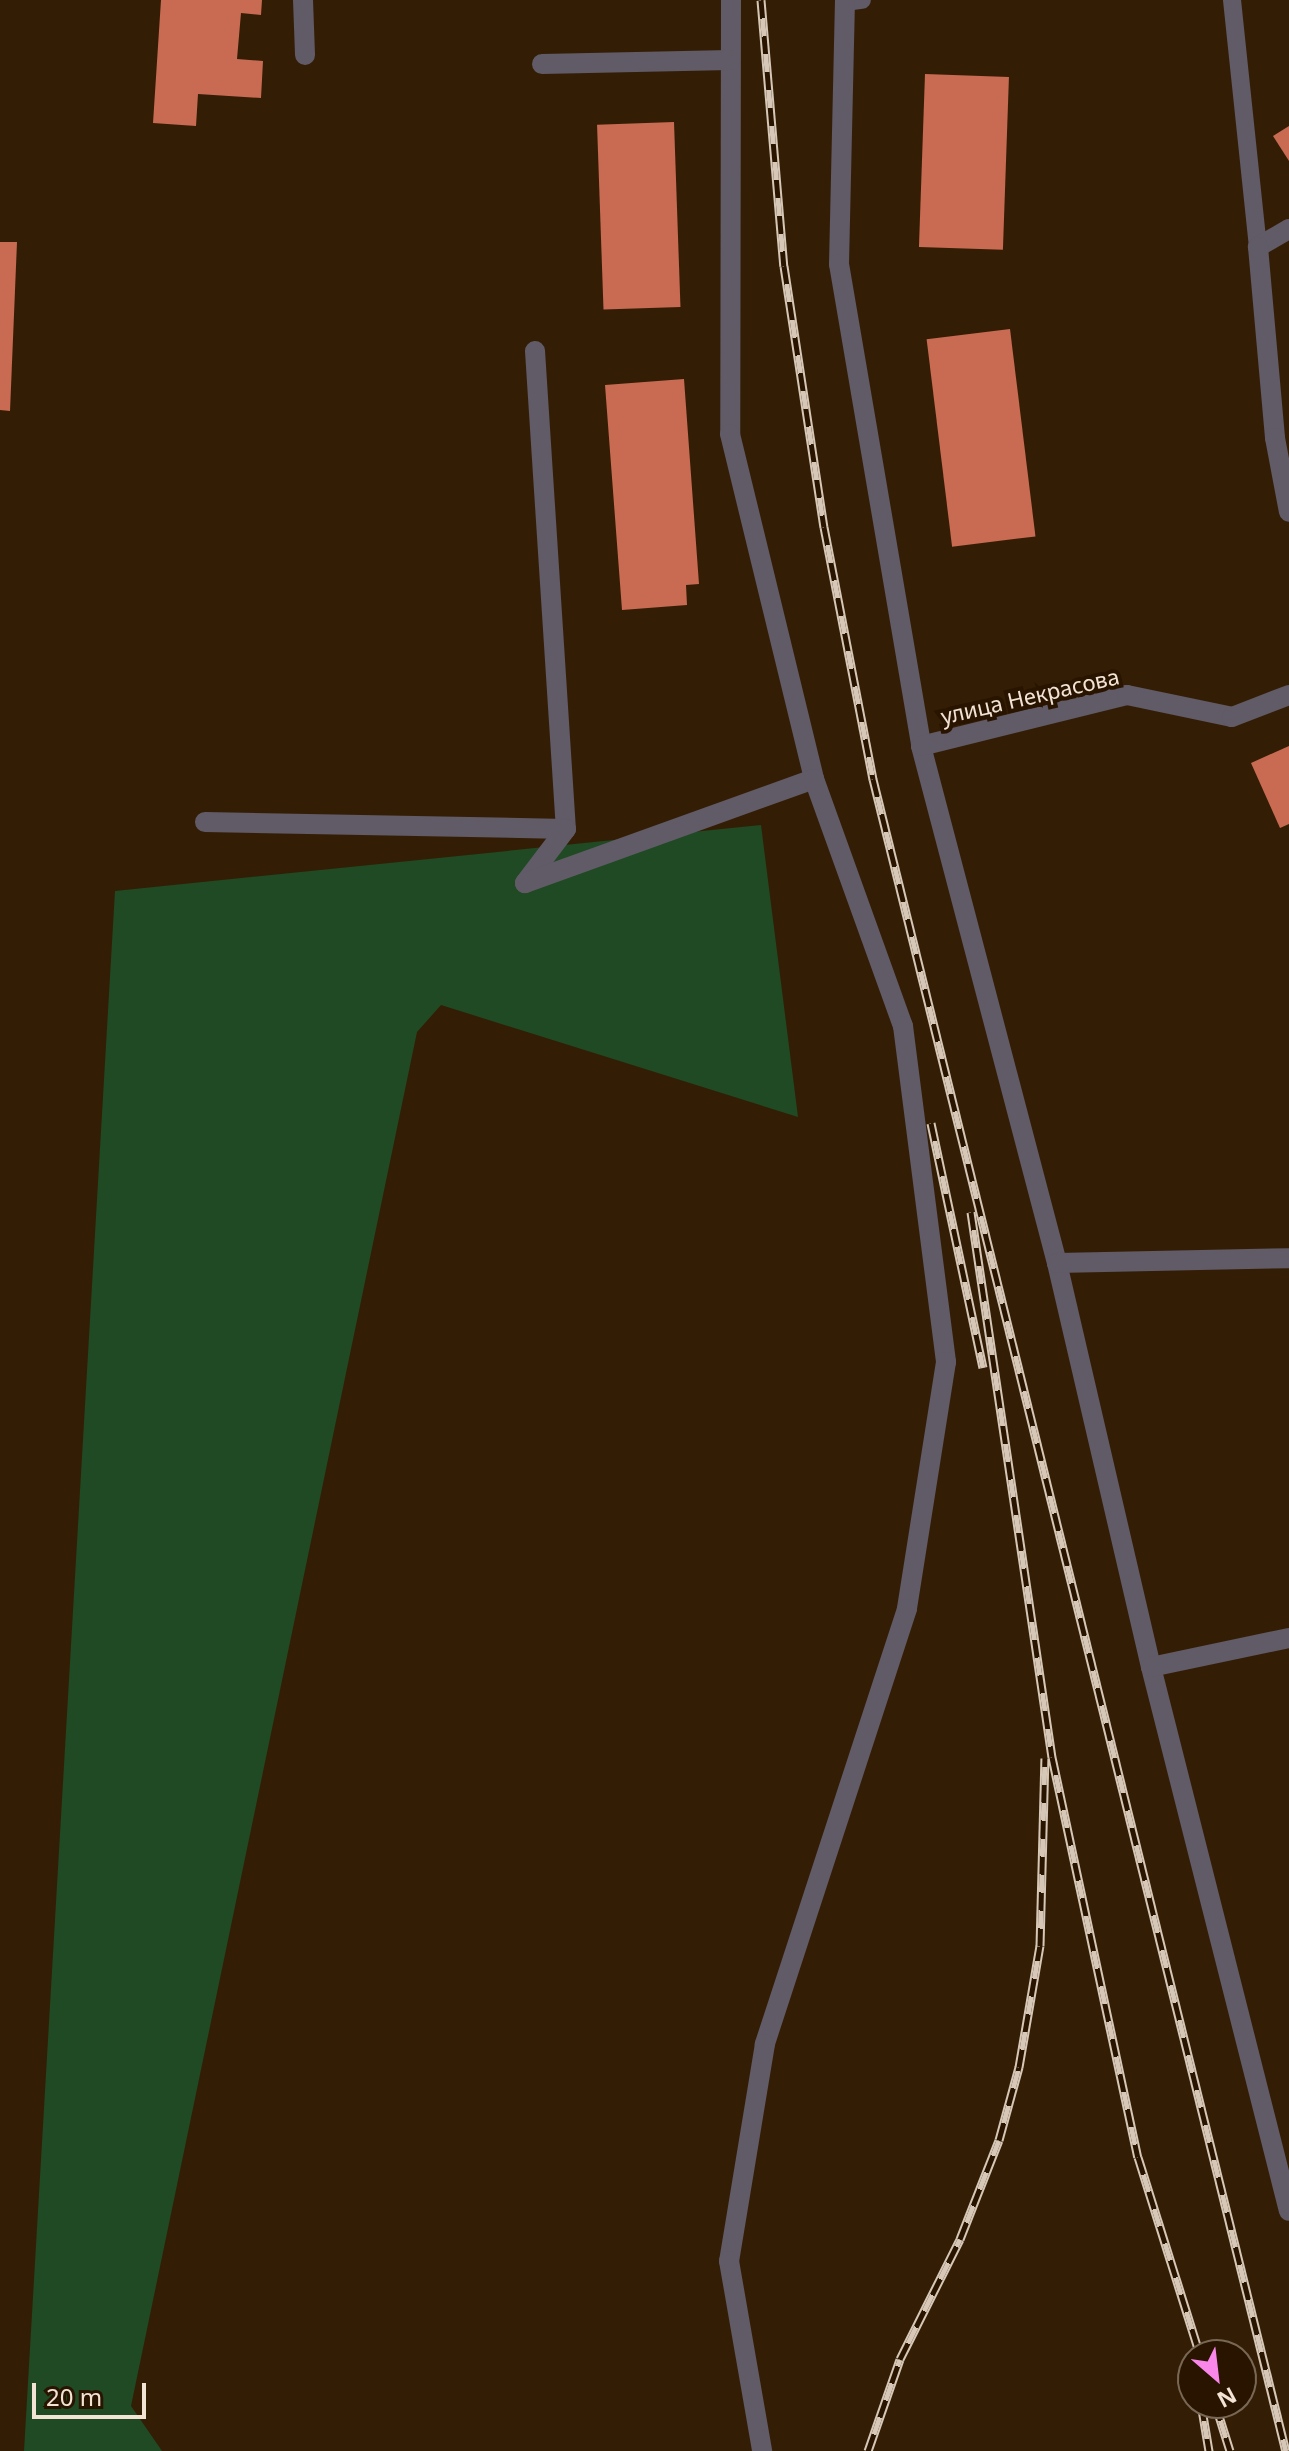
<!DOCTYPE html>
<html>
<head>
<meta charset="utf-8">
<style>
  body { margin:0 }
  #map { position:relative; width:1289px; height:2451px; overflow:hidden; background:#331e05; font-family:"Noto Sans",sans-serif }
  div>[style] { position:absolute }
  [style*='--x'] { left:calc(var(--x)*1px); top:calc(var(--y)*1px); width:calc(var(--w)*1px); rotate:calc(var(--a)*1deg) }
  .green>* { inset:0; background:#1f4a24 }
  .building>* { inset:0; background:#c86b52; transform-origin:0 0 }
  .service>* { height:18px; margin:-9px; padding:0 9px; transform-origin:9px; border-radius:9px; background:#615a67 }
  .minor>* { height:20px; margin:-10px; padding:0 10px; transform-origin:10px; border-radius:10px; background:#615a67 }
  .rail>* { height:9px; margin-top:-4.5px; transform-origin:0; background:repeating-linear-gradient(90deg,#291400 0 18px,#d6c7b7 0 36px); box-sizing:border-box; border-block:2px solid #d6c7b7 }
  span { translate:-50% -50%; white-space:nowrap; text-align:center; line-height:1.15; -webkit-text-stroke:8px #291400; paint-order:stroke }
  .street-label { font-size:22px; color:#f2e3d5 }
  .north { position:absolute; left:1177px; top:2339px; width:80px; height:80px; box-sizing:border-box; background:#291400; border:2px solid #796755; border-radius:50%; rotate:152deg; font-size:22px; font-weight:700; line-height:32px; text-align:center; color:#f2e3d5 }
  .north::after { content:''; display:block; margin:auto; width:28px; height:36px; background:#f987e9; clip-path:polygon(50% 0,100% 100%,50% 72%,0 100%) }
  .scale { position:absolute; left:32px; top:2383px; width:114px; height:36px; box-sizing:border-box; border:4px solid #f2e3d5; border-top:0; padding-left:10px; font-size:24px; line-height:28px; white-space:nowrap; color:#f2e3d5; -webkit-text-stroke:6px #291400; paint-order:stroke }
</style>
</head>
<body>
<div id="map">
  <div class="green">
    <i style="clip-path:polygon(761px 825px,798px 1117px,441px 1005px,417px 1032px,131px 2406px,162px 2451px,24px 2451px,115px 891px)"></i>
  </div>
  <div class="building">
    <i style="clip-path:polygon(161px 0,262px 0,261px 15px,241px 13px,237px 59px,263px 61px,261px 98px,198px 94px,196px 126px,153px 123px)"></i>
    <i style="left:925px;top:74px;width:84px;height:173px;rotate:2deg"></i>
    <i style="left:674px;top:122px;width:185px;height:77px;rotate:88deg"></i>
    <i style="clip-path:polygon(1289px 126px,1289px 161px,1273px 136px)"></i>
    <i style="clip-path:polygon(0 242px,17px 242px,10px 411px,0 410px)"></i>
    <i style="left:1010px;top:329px;width:209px;height:84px;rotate:83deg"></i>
    <i style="clip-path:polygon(684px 379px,699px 584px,686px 585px,687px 605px,622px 610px,605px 385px)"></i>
    <i style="clip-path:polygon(1289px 746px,1289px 824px,1280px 828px,1251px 763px)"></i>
  </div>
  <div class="service">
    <i style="--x:1232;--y:0;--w:248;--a:84"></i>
    <i style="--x:845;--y:2;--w:17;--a:-7"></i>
  </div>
  <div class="minor">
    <i style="--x:303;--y:0;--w:55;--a:87.9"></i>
    <i style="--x:731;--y:0;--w:434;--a:90.1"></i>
    <i style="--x:730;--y:434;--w:355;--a:76.3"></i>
    <i style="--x:845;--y:0;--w:264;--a:91.3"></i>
    <i style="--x:839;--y:264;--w:489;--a:80.3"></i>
    <i style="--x:921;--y:746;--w:535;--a:75.26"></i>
    <i style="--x:1057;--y:1263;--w:415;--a:76.9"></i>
    <i style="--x:1151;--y:1667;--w:561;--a:75.77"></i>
    <i style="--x:542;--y:64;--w:188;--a:-1.2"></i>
    <i style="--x:1289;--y:229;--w:36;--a:150"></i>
    <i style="--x:1258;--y:247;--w:192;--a:84.9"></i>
    <i style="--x:1275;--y:438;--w:75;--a:79.3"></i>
    <i style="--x:535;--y:351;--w:479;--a:86.3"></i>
    <i style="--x:921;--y:746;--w:212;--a:-13.9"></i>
    <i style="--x:1127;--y:695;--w:107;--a:11.8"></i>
    <i style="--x:1232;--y:717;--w:61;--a:-21.1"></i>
    <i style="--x:205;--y:822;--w:361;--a:1.1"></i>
    <i style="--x:566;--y:829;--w:68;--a:127.2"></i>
    <i style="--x:525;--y:883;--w:307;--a:-19.8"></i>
    <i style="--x:814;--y:779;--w:263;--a:70.2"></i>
    <i style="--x:903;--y:1026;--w:339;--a:82.7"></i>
    <i style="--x:946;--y:1362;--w:250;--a:99"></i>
    <i style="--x:907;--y:1609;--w:458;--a:108.1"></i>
    <i style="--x:765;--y:2044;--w:220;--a:99.4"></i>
    <i style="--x:729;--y:2261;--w:193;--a:80.1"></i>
    <i style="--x:1057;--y:1263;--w:232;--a:-1.2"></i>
    <i style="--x:1151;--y:1667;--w:141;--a:-11.9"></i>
  </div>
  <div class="rail">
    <i style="--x:761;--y:0;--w:267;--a:85.1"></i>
    <i style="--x:784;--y:266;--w:264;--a:81.3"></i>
    <i style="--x:824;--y:527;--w:257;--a:79"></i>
    <i style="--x:873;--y:779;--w:1722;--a:76.13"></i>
    <i style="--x:931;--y:1123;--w:250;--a:78"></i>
    <i style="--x:971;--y:1212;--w:551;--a:81.55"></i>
    <i style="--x:1052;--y:1757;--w:409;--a:77.9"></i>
    <i style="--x:1138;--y:2157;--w:207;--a:72.6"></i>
    <i style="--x:1201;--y:2403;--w:49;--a:80.5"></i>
    <i style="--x:1215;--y:2403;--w:50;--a:72.6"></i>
    <i style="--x:868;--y:2451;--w:97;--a:-70.8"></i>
    <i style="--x:900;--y:2359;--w:134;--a:-63.4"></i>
    <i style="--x:960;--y:2239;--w:106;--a:-68.5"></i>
    <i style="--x:999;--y:2140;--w:76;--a:-74.7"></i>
    <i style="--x:1019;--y:2067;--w:123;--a:-80.2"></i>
    <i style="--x:1040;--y:1946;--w:188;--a:-88.5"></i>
  </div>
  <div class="street-label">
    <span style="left:1030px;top:696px;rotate:-13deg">улица Некрасова</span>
  </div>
  <div class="north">N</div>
  <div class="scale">20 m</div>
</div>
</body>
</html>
